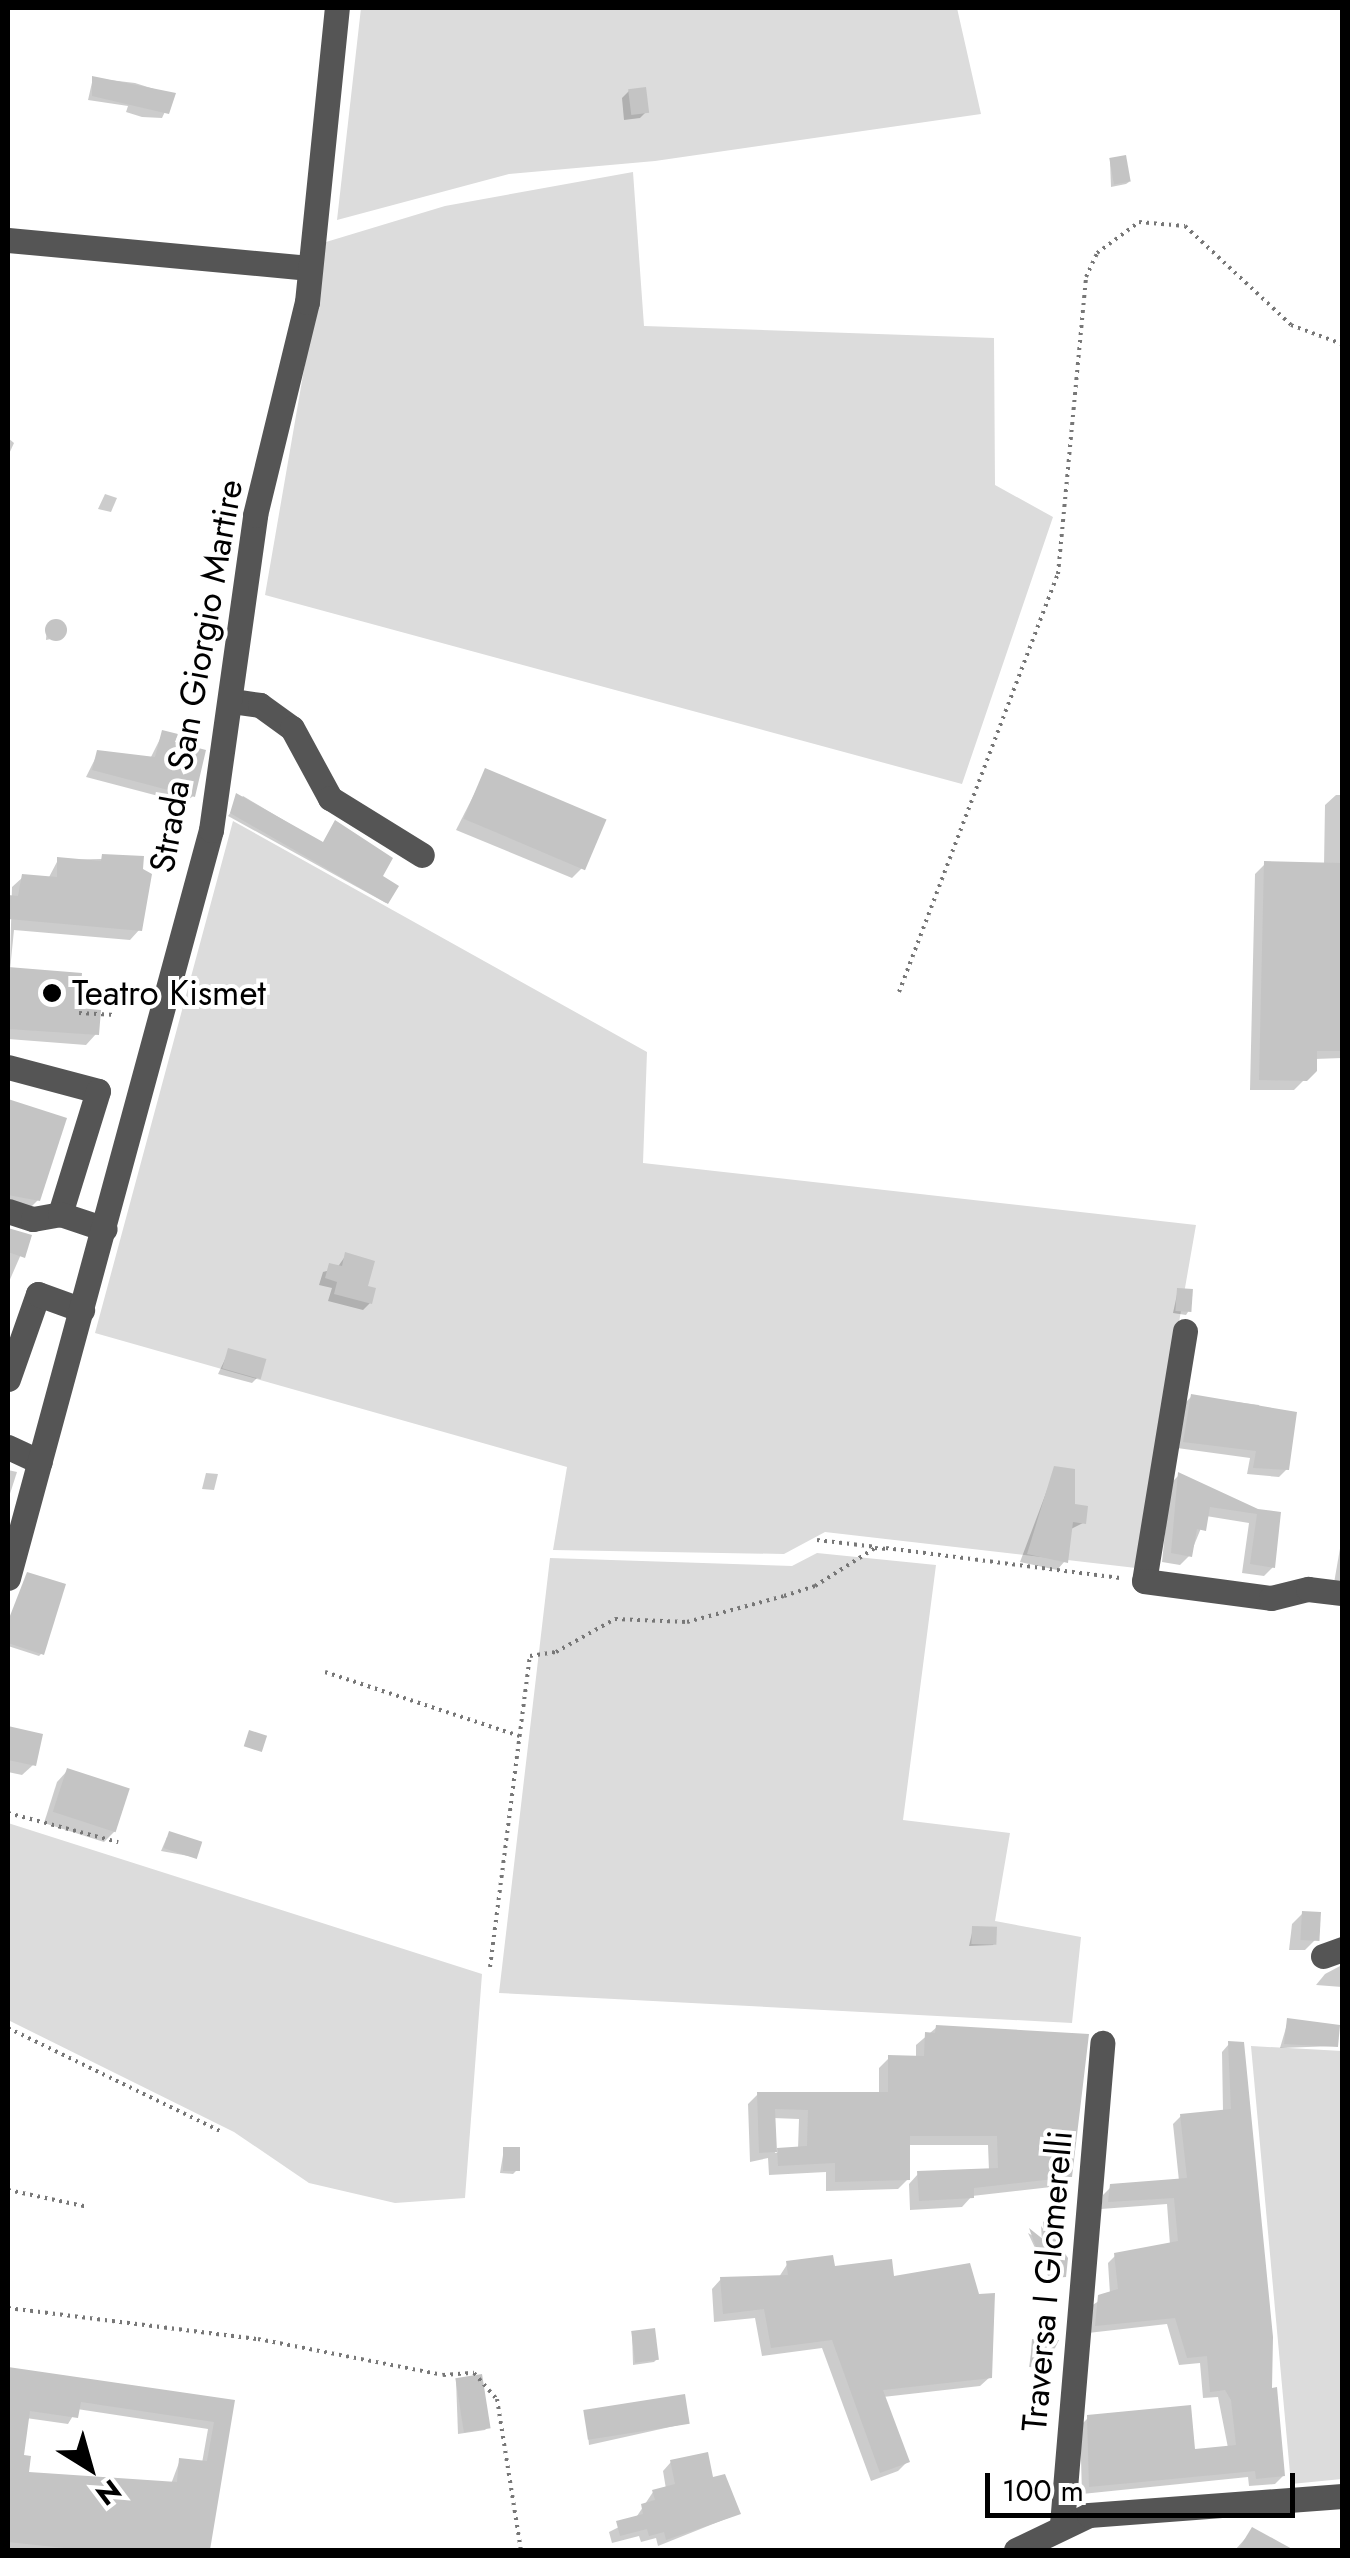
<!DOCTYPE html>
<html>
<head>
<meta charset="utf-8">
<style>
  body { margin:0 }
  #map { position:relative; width:1350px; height:2558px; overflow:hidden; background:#fff; font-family:Jost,sans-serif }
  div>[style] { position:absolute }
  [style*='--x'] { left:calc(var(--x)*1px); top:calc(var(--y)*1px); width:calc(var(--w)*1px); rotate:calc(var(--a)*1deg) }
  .green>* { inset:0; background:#dcdcdc }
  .shadow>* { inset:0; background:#0003 }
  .building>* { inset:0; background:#c4c4c4; transform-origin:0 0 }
  .round { border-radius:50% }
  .path>* { height:4px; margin-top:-2px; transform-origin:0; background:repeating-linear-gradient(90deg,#777 0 2.5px,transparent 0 7.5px) }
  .minor>* { height:25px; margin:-12.5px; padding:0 12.5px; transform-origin:12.5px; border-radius:12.5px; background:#555 }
  .dots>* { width:28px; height:28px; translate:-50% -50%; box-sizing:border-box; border:5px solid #fff; border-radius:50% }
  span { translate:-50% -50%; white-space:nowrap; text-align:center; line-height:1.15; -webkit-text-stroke:8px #fff; paint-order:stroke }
  .street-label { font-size:35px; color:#000 }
  .poi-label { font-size:35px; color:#000 }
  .left { translate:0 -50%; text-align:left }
  .frame { position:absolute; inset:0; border:10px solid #000; pointer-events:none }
  .north { position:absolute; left:40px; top:2418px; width:100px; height:100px; -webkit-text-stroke:8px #fff; paint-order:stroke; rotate:143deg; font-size:28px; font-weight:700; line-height:40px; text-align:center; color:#000 }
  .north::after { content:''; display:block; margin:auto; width:35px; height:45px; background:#000; clip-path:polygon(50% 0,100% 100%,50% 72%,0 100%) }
  .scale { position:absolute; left:985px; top:2473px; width:310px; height:45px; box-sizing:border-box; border:5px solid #000; border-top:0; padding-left:12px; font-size:30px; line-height:35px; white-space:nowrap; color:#000; -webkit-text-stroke:8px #fff; paint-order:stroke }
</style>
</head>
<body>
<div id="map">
  <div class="green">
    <i style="clip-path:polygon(361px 8px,957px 8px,981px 114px,655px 161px,509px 174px,337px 220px)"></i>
    <i style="clip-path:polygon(633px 172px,644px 326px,994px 338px,995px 485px,1053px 517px,962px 784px,265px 595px,326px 242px,445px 206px)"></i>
    <i style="clip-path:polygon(233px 821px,647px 1052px,643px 1163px,1196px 1225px,1136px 1568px,825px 1532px,784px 1554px,553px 1550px,567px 1467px,95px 1333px)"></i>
    <i style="clip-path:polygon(817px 1553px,936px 1565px,903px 1820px,1010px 1833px,995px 1921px,1081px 1937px,1072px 2023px,499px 1993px,550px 1558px,792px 1566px)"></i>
    <i style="clip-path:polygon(8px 1823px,482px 1974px,465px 2198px,395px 2203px,309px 2183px,234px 2132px,8px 2020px)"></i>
    <i style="clip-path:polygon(1251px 2046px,1342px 2051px,1342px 2479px,1291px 2484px)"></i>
  </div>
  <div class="shadow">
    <i style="clip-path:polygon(93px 78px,135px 83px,173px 95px,162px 118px,142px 117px,126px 112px,128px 106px,88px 100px)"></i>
    <i style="clip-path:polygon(629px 91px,646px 112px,640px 118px,624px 120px,622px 98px)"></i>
    <i style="clip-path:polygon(1110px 161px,1129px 182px,1126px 184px,1111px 187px)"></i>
    <i style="clip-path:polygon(8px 438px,14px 443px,8px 456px)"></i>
    <i style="clip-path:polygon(105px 494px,117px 498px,111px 512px,98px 509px)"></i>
    <i style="clip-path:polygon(63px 623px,61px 637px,46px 640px,47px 626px)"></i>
    <i style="clip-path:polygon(163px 733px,193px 796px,185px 803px,86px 777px,98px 753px,150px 759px)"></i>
    <i style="clip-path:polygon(486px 771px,583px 867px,572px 878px,456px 830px)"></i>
    <i style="clip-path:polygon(1336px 795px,1342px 795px,1342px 1058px,1315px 1059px,1314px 1070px,1294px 1090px,1250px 1090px,1255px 874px,1265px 864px,1324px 865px,1325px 805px)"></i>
    <i style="clip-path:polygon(243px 796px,379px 877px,386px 903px,228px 816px)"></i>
    <i style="clip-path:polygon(142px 858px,140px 929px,130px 940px,14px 930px,10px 970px,76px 1011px,96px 1034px,86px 1045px,8px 1039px,12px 887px,23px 877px,48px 879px,58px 860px)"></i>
    <i style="clip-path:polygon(8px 1101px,64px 1119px,38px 1200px,29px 1209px,8px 1205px)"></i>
    <i style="clip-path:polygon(8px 1229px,29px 1236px,8px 1284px)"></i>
    <i style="clip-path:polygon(346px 1255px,370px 1303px,363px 1310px,328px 1301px,332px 1288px,319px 1285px,323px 1272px,337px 1268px)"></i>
    <i style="clip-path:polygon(1178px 1290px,1188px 1312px,1186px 1315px,1173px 1313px)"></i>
    <i style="clip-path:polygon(229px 1351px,259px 1376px,252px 1383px,218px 1374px)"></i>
    <i style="clip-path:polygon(1192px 1396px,1259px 1405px,1287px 1469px,1279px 1477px,1247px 1474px,1250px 1458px,1177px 1448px,1184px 1404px)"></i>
    <i style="clip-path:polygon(1055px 1469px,1083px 1523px,1069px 1530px,1065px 1561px,1057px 1570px,1020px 1562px)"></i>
    <i style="clip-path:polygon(8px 1470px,17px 1472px,8px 1500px)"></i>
    <i style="clip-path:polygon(206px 1473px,218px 1474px,214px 1490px,202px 1489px)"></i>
    <i style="clip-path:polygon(1179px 1475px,1257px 1511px,1273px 1567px,1264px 1576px,1242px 1573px,1249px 1523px,1206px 1516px,1190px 1555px,1180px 1565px,1162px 1562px,1170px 1484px)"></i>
    <i style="clip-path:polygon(1342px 1537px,1342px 1584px,1334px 1583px)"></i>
    <i style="clip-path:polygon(27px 1575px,42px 1653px,39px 1656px,8px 1646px,8px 1624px)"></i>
    <i style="clip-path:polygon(8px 1729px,40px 1736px,33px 1765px,22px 1775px,8px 1772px)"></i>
    <i style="clip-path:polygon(67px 1771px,115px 1831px,104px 1842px,44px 1823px,57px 1782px)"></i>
    <i style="clip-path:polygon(167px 1837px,194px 1857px,161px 1851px)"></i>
    <i style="clip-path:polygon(1303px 1913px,1316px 1939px,1305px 1950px,1289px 1950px,1292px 1924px)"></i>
    <i style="clip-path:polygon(973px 1929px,994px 1945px,969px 1946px)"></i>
    <i style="clip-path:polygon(1342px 1965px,1342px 1987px,1316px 1985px,1325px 1974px)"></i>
    <i style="clip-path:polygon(1288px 2021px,1335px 2046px,1280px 2048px)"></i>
    <i style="clip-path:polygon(evenodd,937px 2027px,1070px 2176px,1060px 2186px,972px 2196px,962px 2207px,910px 2210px,909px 2184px,918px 2174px,989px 2171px,988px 2145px,908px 2145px,908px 2179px,898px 2189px,826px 2191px,826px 2172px,769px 2175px,768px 2158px,750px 2162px,748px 2104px,758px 2094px,879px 2094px,879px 2068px,889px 2058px,916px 2058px,916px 2045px,937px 2027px,773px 2118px,799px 2119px,798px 2149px,775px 2153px,773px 2118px)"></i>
    <i style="clip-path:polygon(1229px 2044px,1283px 2476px,1275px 2484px,1249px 2486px,1248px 2477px,1082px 2494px,1080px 2426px,1088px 2418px,1193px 2451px,1228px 2448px,1218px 2397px,1203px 2398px,1200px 2363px,1179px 2365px,1167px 2324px,1088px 2333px,1091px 2306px,1110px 2294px,1108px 2263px,1116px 2255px,1170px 2245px,1167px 2204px,1101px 2209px,1103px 2195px,1111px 2187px,1179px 2181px,1173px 2124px,1181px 2116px,1223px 2112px,1222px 2052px)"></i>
    <i style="clip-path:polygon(504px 2149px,516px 2171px,513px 2174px,500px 2173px)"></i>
    <i style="clip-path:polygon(1041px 2226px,1065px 2260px,1061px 2278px,1050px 2280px,1028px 2233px,1042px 2241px)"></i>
    <i style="clip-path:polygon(788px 2263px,892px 2279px,990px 2377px,980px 2386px,883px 2397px,907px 2462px,898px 2471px,871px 2481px,822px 2348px,762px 2356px,755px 2318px,714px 2322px,712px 2289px,721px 2279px,779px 2277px)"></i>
    <i style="clip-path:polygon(632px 2333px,657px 2359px,654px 2362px,633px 2365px)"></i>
    <i style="clip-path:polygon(1033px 2342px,1044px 2365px,1041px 2368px,1029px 2367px)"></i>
    <i style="clip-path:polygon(evenodd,8px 2374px,232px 2402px,205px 2550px,8px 2550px,8px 2374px,77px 2409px,208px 2429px,202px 2463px,180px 2460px,171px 2484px,26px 2474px,21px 2457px,26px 2418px,68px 2424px,77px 2409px)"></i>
    <i style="clip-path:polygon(456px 2380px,488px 2427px,485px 2430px,458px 2434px)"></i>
    <i style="clip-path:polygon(586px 2414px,688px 2423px,589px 2445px)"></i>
    <i style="clip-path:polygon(671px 2462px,711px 2480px,738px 2514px,658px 2546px,656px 2538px,641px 2542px,639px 2536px,612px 2543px,609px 2532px,635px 2519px,653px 2492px,666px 2489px,663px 2471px)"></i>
    <i style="clip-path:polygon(1253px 2530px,1289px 2550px,1235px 2550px)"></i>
  </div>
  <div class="building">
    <i style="clip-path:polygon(92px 76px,176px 93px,169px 114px,92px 96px)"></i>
    <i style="left:646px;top:87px;width:26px;height:18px;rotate:83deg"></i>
    <i style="left:1126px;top:155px;width:27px;height:17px;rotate:80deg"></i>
    <i class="round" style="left:45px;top:619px;width:22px;height:22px"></i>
    <i style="clip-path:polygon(162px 730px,178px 734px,175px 742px,206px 750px,195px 797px,92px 770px,97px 750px,155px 757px)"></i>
    <i style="left:485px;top:768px;width:132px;height:55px;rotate:23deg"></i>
    <i style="clip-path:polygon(236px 793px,323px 842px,335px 820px,393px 858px,383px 876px,399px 886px,388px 904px,230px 813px)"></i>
    <i style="clip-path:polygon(102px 854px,144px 856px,143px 869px,152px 874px,142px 931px,8px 919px,8px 895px,18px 896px,22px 874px,57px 877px,57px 857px,101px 861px)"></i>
    <i style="clip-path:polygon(1264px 861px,1342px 863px,1342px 1051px,1317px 1051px,1317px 1071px,1307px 1081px,1259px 1080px)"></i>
    <i style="clip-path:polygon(8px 967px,82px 973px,79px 1008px,101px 1010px,99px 1035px,8px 1029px)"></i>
    <i style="clip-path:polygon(8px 1099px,67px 1118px,40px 1201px,8px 1195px)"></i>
    <i style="clip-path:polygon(8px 1228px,32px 1235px,25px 1258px,8px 1252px)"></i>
    <i style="clip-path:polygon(345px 1252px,375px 1261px,368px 1286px,376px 1288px,372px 1304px,334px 1294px,337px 1282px,325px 1278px,329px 1263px,342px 1266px)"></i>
    <i style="left:1177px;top:1288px;width:16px;height:23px;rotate:4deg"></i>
    <i style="left:228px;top:1348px;width:40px;height:21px;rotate:16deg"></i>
    <i style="clip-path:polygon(1191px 1394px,1297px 1412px,1289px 1470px,1253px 1468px,1256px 1451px,1183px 1442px)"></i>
    <i style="clip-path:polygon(1054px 1466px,1075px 1469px,1075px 1504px,1088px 1506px,1086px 1524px,1073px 1522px,1068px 1563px,1027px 1554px)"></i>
    <i style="clip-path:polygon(1178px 1472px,1258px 1509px,1281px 1512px,1275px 1568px,1250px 1564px,1257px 1514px,1210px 1507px,1206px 1531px,1197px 1529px,1192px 1557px,1171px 1553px)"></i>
    <i style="clip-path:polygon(27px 1572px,66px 1584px,44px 1655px,8px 1643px,8px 1621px)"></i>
    <i style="clip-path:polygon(8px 1726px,43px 1734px,36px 1766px,8px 1760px)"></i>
    <i style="left:249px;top:1730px;width:19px;height:17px;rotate:18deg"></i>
    <i style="left:67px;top:1768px;width:66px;height:46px;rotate:18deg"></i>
    <i style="left:169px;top:1831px;width:35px;height:18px;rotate:18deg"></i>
    <i style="left:1302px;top:1911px;width:19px;height:29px;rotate:3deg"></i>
    <i style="left:972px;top:1926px;width:25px;height:18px;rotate:2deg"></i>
    <i style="clip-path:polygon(1287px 2018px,1340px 2025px,1338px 2047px,1284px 2044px)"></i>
    <i style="clip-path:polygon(936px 2025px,1089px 2034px,1072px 2177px,974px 2188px,974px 2198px,919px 2201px,917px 2171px,998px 2168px,997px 2136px,910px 2136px,910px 2180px,835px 2182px,835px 2163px,778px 2166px,777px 2148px,807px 2146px,808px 2110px,775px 2109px,777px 2152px,759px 2153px,757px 2092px,888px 2092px,888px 2055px,924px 2056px,925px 2032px,935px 2033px)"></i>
    <i style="clip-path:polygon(1228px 2041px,1244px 2042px,1273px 2337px,1272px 2388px,1277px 2387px,1285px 2476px,1256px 2479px,1255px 2471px,1089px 2487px,1087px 2415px,1191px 2405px,1195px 2449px,1236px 2445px,1231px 2400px,1225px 2390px,1210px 2392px,1207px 2356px,1187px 2358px,1175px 2318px,1095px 2326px,1098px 2295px,1118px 2289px,1114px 2253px,1178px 2241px,1174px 2198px,1108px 2202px,1110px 2184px,1187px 2178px,1180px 2114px,1231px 2109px)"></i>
    <i style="left:503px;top:2147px;width:17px;height:24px"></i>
    <i style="clip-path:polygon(1043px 2221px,1068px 2258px,1066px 2277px,1052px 2278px,1049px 2263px,1042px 2264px,1029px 2228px,1044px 2240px)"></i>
    <i style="clip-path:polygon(833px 2255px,835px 2266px,892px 2259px,894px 2276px,970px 2263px,979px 2294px,995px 2293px,992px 2378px,883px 2390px,910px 2462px,880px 2473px,832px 2340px,771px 2348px,764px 2309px,723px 2314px,720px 2277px,788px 2275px,786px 2261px)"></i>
    <i style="left:655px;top:2328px;width:32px;height:24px;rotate:83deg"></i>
    <i style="clip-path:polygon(1032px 2339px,1059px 2340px,1046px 2366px,1030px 2366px)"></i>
    <i style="clip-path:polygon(evenodd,8px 2367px,235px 2400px,210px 2550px,83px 2550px,8px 2542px,8px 2367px,81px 2402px,214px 2422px,207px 2461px,179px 2458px,177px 2482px,29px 2472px,31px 2456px,24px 2455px,30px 2411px,78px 2418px,81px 2402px)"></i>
    <i style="left:482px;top:2374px;width:55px;height:27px;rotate:81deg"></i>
    <i style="left:685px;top:2394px;width:30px;height:103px;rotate:81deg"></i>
    <i style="clip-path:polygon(708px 2452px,713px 2477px,725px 2474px,741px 2514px,666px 2540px,664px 2532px,649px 2536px,647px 2529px,620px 2536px,616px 2521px,643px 2514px,641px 2504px,655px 2500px,652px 2490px,675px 2484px,670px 2460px)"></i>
    <i style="clip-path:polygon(1252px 2527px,1294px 2550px,1238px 2550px)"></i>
  </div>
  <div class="path">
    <i style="--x:899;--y:992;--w:447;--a:-69.2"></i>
    <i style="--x:1058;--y:574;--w:298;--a:-84.6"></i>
    <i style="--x:1086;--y:277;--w:26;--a:-65"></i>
    <i style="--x:1097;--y:253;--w:52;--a:-36.4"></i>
    <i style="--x:1139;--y:222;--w:46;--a:5"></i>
    <i style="--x:1185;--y:226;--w:145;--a:43"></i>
    <i style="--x:1291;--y:325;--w:54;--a:20.4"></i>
    <i style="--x:79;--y:1013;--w:37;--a:3"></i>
    <i style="--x:817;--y:1540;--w:60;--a:6.7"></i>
    <i style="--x:886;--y:1548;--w:236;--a:7.3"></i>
    <i style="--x:325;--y:1672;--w:205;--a:18.2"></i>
    <i style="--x:8;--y:1813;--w:114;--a:14.8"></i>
    <i style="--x:490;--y:1967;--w:314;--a:-82.7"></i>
    <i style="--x:530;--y:1656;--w:26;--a:-9"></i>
    <i style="--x:556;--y:1652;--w:68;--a:-29.2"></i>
    <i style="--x:615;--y:1619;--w:72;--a:2.4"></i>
    <i style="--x:687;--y:1622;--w:100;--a:-15"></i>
    <i style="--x:784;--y:1596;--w:33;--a:-18"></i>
    <i style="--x:815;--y:1586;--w:71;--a:-32.3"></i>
    <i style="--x:875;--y:1548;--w:12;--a:5"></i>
    <i style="--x:8;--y:2028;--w:238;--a:25.9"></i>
    <i style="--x:8;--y:2190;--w:82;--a:12"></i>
    <i style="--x:8;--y:2308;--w:252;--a:7.1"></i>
    <i style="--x:258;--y:2339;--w:188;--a:11"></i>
    <i style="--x:443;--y:2375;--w:31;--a:-4"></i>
    <i style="--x:474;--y:2373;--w:35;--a:49"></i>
    <i style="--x:497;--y:2399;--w:153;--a:81"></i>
  </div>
  <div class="minor">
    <i style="--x:8;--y:240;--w:303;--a:5.3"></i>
    <i style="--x:232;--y:701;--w:28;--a:8"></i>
    <i style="--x:260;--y:705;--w:39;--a:36"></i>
    <i style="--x:292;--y:728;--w:80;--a:61.5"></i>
    <i style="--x:330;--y:798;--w:108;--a:31.8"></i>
    <i style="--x:8;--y:1067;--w:93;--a:14.9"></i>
    <i style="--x:98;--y:1091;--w:129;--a:107.2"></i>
    <i style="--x:8;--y:1211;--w:26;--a:18"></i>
    <i style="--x:33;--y:1219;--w:27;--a:-10"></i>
    <i style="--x:60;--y:1214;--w:47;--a:18.4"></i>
    <i style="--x:1185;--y:1331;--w:253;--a:99.3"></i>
    <i style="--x:1144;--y:1581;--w:128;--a:7.6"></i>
    <i style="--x:1271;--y:1598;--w:38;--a:-14"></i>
    <i style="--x:1308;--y:1589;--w:34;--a:7"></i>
    <i style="--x:8;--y:1379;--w:90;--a:-70.6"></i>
    <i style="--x:38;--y:1294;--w:47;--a:20"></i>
    <i style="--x:8;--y:1447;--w:35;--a:25"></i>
    <i style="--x:8;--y:1578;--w:775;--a:-74.82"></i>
    <i style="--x:211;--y:830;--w:318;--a:-82"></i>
    <i style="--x:255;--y:515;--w:219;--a:-76.3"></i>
    <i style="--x:307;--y:302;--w:296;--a:-84.2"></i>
    <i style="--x:1323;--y:1956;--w:20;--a:-20"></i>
    <i style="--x:1062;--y:2524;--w:483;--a:-85.2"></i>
    <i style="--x:1016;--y:2550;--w:81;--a:-25.6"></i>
    <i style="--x:1089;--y:2515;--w:254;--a:-4.3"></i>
  </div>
  <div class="dots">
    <i style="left:52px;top:993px;background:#000"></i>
  </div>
  <div class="street-label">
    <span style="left:196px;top:676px;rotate:-80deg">Strada San Giorgio Martire</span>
    <span style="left:1047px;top:2281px;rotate:-85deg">Traversa I Glomerelli</span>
  </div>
  <div class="poi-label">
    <span class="left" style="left:72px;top:993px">Teatro Kismet</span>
  </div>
  <div class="frame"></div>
  <div class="north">N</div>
  <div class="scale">100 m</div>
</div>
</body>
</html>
